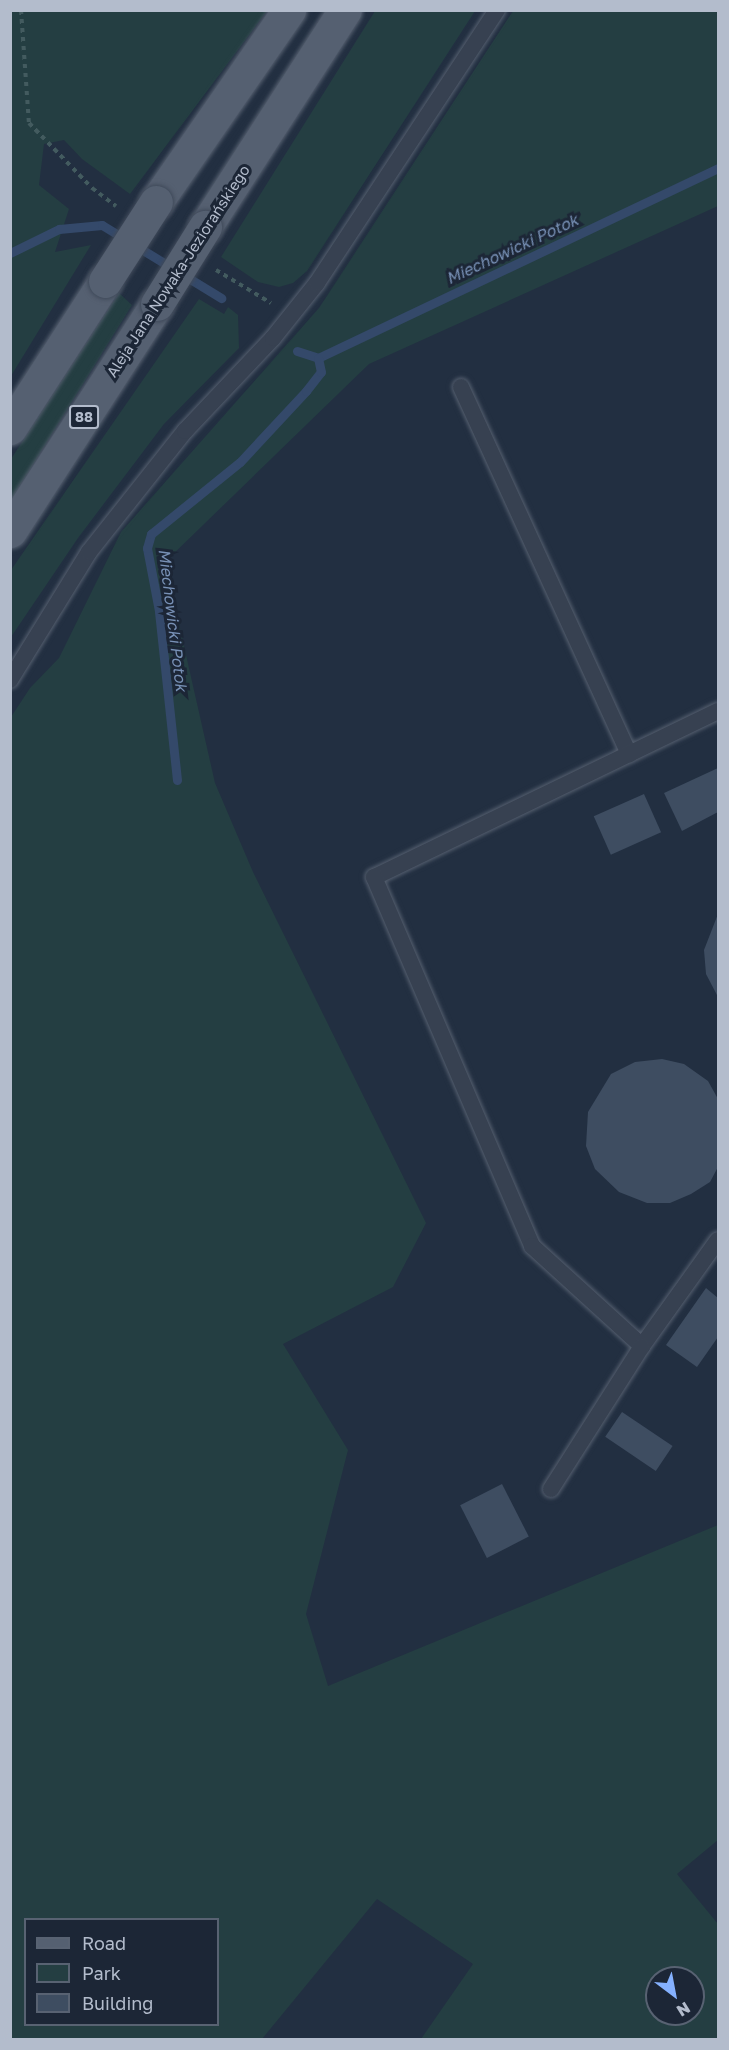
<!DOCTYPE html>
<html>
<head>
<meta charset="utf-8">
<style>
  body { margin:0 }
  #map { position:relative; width:729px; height:2050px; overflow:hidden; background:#222f41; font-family:"Golos Text",sans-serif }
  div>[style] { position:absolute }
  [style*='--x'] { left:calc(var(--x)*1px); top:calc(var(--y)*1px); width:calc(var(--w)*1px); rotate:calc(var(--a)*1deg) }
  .green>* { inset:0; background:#243e42 }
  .stream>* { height:9px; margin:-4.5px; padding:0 4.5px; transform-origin:4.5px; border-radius:4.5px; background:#34496a }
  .building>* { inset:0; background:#3e4d61; transform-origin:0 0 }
  .path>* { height:4px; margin-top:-2px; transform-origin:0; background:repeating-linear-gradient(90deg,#435b5f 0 4.5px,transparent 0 9px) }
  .roads { filter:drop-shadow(0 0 2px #555f6f) drop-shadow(0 0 2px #555f6f) }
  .lane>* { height:16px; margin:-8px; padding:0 8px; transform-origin:8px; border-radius:8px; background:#374151 }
  .primary>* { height:33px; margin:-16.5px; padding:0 16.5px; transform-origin:16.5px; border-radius:16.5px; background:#556071 }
  .bridges { filter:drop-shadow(0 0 2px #404a5a) drop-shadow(0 0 2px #404a5a) }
  .primary-bridge>* { height:33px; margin:-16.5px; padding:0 16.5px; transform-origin:16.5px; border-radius:16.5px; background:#556071 }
  span { translate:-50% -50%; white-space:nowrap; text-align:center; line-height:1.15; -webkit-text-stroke:6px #1c2636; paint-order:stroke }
  .shield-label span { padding:2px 4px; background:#1c2636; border:2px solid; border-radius:4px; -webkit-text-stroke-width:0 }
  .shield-label { font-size:14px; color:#b3bccc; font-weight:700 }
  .street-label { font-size:15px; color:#b3bccc }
  .water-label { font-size:16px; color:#7891b6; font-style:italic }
  .frame { position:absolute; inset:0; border:12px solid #b3bccc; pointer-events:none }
  .legend { position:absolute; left:24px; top:1918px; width:195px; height:108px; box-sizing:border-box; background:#1c2636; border:2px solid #586272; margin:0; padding:8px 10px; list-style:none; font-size:18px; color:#b3bccc }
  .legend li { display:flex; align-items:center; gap:12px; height:30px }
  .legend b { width:30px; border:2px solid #586272 }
  .north { position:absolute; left:645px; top:1966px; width:60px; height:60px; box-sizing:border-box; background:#1c2636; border:2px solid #586272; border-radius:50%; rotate:148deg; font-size:16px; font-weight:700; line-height:24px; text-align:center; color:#b3bccc }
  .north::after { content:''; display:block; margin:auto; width:21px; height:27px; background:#85b1ff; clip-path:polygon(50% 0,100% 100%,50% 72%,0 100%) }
</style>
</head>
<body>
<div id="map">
  <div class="green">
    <i style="clip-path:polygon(11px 10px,267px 11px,130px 194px,82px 159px,64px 140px,44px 144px,39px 185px,69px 209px,55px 252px,91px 245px,11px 376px)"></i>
    <i style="clip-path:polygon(375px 11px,475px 11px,307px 271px,293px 283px,279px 287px,258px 282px,221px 257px)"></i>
    <i style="clip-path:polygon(evenodd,513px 11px,718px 11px,718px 206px,369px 364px,165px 562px,215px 783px,253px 872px,426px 1223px,393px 1287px,283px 1344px,348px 1450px,306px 1614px,328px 1686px,718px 1525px,718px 1840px,677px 1874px,718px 1924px,718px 2039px,421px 2039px,473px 1964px,377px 1899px,262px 2039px,11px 2039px,11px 717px,30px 688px,59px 658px,121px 532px,319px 308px,513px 11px,26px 1920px,218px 1920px,218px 2024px,26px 2024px,26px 1920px,513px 11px,657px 1978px,693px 1978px,693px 2014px,657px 2014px,657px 1978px)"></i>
    <i style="clip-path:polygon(119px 293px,132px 305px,11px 500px,11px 459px)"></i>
    <i style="clip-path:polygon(199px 299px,224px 314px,228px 307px,238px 315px,239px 348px,164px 424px,78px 538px,11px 637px,11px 570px)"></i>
  </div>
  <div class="stream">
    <i style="--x:10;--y:253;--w:55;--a:-26.1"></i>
    <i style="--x:59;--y:229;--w:43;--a:-5.3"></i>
    <i style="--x:102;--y:225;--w:140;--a:31.5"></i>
    <i style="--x:297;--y:351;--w:22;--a:18"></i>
    <i style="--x:318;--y:358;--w:443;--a:-25.4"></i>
    <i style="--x:177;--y:780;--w:170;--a:-96.1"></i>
    <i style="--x:159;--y:611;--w:64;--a:-100.8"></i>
    <i style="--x:147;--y:548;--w:15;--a:-74"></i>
    <i style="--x:151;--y:534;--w:114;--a:-39"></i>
    <i style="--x:240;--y:462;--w:97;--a:-47.1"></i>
    <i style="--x:306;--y:391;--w:24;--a:-52"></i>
    <i style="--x:321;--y:372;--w:14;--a:-102"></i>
  </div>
  <div class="building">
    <i style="clip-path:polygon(718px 768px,718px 812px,682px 831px,664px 793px)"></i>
    <i style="left:644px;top:794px;width:42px;height:55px;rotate:66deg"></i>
    <i style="clip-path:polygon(718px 914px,718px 997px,706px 974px,704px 950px)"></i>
    <i style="clip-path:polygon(662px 1059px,684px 1064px,708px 1081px,718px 1099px,718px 1167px,710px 1182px,691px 1194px,670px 1203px,647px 1203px,619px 1192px,595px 1169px,586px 1146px,588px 1112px,611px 1074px,635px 1062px)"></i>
    <i style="clip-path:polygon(706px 1288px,718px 1298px,718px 1337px,697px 1367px,666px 1345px)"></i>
    <i style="left:622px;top:1412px;width:61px;height:30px;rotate:34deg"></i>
    <i style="left:502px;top:1484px;width:59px;height:47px;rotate:63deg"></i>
  </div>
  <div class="path">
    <i style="--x:21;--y:10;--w:113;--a:86"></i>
    <i style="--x:29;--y:123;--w:91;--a:45.9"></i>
    <i style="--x:92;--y:188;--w:30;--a:37"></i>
    <i style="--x:216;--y:270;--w:64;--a:31"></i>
  </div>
  <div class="roads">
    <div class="lane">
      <i style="--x:461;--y:387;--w:404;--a:65.4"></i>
      <i style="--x:10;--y:680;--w:150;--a:-58.3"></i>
      <i style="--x:89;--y:552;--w:154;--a:-51.6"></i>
      <i style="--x:185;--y:431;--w:128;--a:-46.6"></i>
      <i style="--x:273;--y:338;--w:70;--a:-51.3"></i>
      <i style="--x:317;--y:283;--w:327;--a:-56.6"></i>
      <i style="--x:718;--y:711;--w:382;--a:154.2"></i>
      <i style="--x:374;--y:877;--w:401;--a:66.8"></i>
      <i style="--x:532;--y:1246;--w:149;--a:42.3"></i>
      <i style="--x:642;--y:1346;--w:130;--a:-54.4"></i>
      <i style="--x:551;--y:1489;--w:169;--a:-57.5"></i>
    </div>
    <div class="primary">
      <i style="--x:156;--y:202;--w:234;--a:-55.3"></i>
      <i style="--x:205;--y:227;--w:258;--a:-57.2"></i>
      <i style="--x:10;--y:428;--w:175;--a:-57.1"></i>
      <i style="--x:10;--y:531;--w:270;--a:-57.1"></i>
    </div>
  </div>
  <div class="bridges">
    <div class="primary-bridge">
      <i style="--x:105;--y:281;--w:94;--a:-57.2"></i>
      <i style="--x:157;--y:304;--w:91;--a:-58.1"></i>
    </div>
  </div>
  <div class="shield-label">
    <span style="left:84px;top:417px">88</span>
  </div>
  <div class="street-label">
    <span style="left:178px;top:271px;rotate:-57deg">Aleja Jana Nowaka-Jeziorańskiego</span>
  </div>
  <div class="water-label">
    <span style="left:512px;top:249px;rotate:-25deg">Miechowicki Potok</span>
    <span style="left:173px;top:620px;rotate:83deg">Miechowicki Potok</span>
  </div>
  <div class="frame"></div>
  <ul class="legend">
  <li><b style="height:8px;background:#556071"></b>Road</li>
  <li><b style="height:16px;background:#243e42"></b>Park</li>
  <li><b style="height:16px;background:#3e4d61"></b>Building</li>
  </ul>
  <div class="north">N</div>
</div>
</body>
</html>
